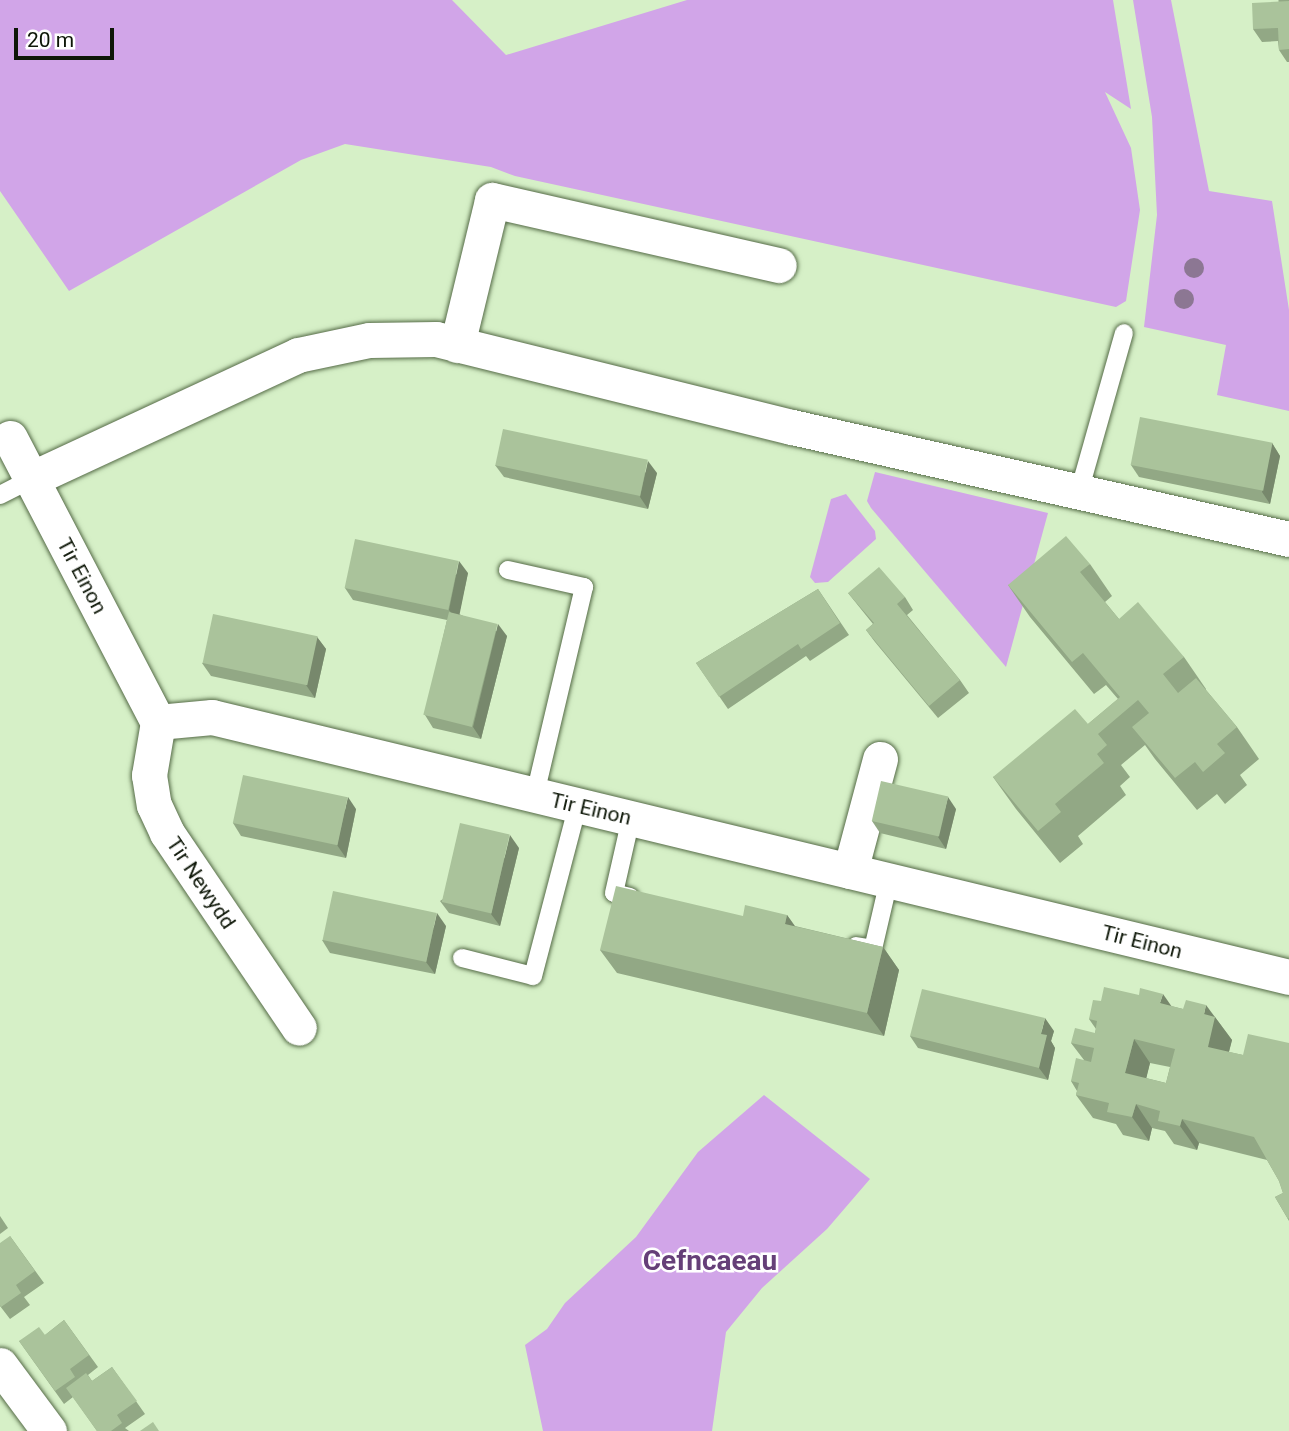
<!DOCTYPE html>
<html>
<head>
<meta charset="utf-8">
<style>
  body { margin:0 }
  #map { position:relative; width:1289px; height:1431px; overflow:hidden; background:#d6f0c7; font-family:Roboto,sans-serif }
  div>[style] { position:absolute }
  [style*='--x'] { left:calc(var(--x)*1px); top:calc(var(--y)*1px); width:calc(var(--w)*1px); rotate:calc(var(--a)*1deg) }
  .green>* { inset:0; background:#d1a5e8 }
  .roads { filter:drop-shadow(0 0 2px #556b47) drop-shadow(0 0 2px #556b47) }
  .lane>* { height:18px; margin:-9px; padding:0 9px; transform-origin:9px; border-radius:9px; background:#fff }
  .street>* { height:35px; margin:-17.5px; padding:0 17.5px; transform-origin:17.5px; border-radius:17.5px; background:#fff }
  .trees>* { width:20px; height:20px; margin:-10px; border-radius:50%; background:#8c7793 }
  .wall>* { inset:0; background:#92a885 }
  .shaded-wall>* { inset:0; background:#77886c }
  .building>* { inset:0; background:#aac39b; transform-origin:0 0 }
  span { translate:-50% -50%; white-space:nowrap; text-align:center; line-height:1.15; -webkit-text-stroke:5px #fff; paint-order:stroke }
  .street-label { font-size:21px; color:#0e1708 }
  .district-label { font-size:28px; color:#653f78; font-weight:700 }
  .scale { position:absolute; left:14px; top:28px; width:100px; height:32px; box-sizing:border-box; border:4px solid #0e1708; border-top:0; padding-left:9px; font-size:21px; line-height:24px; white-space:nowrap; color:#0e1708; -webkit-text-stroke:5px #fff; paint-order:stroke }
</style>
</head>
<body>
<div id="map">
  <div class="green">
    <i style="clip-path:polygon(0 0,452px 0,506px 55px,687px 0,1113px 0,1131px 109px,1105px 92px,1131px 148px,1140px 210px,1126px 301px,1116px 307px,515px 176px,491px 167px,345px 144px,301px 160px,69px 291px,0 191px)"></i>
    <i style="clip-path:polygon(1133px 0,1171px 0,1209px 191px,1272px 201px,1289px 310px,1289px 411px,1217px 395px,1226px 345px,1144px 327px,1157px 215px,1152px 117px)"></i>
    <i style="clip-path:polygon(875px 472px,1048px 513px,1006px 667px,871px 508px,867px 501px)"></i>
    <i style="clip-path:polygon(846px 494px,875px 531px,876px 539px,828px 582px,815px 583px,810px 577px,831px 499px)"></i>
    <i style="clip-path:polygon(764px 1095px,870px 1179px,827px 1229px,762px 1288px,726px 1332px,712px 1431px,543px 1431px,525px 1345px,547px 1329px,565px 1303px,636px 1237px,698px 1152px)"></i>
  </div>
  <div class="roads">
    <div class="lane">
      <i style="--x:1079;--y:492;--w:165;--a:-74.2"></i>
      <i style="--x:0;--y:495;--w:35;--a:-27"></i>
      <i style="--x:508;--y:570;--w:78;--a:12.6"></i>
      <i style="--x:584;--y:587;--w:214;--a:103.3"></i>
      <i style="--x:630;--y:897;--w:16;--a:-166"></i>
      <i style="--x:614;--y:893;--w:77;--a:-77.2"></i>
      <i style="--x:856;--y:946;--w:17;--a:10"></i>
      <i style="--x:873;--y:949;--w:71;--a:-76.9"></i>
      <i style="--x:462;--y:958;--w:73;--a:14.2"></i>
      <i style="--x:533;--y:976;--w:177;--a:-75.3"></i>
    </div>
    <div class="street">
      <i style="--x:457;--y:345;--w:149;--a:-76.4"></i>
      <i style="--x:492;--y:200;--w:294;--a:12.8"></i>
      <i style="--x:10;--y:438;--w:320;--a:62.5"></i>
      <i style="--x:158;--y:722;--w:54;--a:-5.3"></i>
      <i style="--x:212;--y:717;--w:1108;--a:13.57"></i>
      <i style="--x:31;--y:479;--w:294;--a:-24.9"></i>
      <i style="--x:298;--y:355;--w:73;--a:-11.9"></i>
      <i style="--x:369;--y:340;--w:67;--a:-0.9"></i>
      <i style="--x:436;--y:339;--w:367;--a:13.9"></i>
      <i style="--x:792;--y:427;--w:509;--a:12.7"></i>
      <i style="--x:158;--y:722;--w:54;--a:99.6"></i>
      <i style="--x:149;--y:775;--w:30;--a:81"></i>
      <i style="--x:154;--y:805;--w:31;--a:65"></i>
      <i style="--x:167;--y:833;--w:235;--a:55.9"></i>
      <i style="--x:850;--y:871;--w:116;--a:-75"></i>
      <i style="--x:0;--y:1365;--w:82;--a:53.4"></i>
    </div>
  </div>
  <div class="trees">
    <i style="left:1194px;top:268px"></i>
    <i style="left:1184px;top:299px"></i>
  </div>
  <div class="wall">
    <i style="clip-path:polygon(1278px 0,1289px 0,1289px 62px,1287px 62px,1279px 50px,1278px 41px,1262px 42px,1253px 29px,1279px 1px)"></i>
    <i style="clip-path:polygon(1272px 443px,1280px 456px,1270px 504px,1139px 477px,1131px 465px)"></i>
    <i style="clip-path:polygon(495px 465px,657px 473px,648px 509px,504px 477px)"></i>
    <i style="clip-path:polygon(1090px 564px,1112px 596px,1105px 602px,1119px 619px,1184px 657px,1206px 689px,1206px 690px,1237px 727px,1259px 759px,1240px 775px,1247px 785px,1225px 804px,1217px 794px,1197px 810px,1155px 759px,1145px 745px,1121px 765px,1130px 777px,1120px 786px,1126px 795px,1078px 836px,1083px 844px,1060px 863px,1016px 809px,993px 777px,1088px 724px,1118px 699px,1106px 685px,1094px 694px,1030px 617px,1008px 585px)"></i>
    <i style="clip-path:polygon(468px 573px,459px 614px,507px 636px,481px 739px,433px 728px,425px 715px,447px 620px,353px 600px,345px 588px)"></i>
    <i style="clip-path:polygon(818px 589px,849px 635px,810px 661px,806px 656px,728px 709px,696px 663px)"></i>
    <i style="clip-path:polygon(848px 593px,905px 597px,913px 610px,907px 615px,960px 680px,969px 693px,938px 718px,875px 642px,866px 630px,873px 624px)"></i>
    <i style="clip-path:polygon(317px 637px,326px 649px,315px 698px,211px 676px,202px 663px)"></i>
    <i style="clip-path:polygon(356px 809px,346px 858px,241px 836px,233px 823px)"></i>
    <i style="clip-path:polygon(956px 809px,946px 849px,880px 833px,872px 821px)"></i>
    <i style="clip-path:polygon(519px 848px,500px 926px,449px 913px,440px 901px)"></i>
    <i style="clip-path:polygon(787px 915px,795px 926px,883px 947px,899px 970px,884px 1036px,617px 973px,600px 950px,743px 916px)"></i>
    <i style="clip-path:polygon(446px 926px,435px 974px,330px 953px,322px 940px)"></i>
    <i style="clip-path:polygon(evenodd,1139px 995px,1171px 1006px,1215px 1017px,1232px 1040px,1229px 1052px,1243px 1055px,1289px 1043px,1289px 1221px,1275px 1197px,1283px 1193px,1279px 1181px,1267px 1160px,1199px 1143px,1197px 1150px,1174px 1144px,1165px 1131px,1152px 1128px,1149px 1141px,1123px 1135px,1116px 1124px,1093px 1118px,1076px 1095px,1077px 1091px,1071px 1081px,1084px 1060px,1071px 1043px,1095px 1033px,1096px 1029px,1089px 1019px,1101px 1001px,1139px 995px,1150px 1063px,1170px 1067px,1166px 1083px,1146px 1078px,1150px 1063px)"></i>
    <i style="clip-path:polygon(1054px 1031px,1051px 1041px,1055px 1048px,1048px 1080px,918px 1048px,910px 1036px)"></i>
    <i style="clip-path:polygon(0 1216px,8px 1228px,0 1234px)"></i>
    <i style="clip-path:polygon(10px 1236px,44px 1283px,24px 1297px,30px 1305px,10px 1319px,0 1306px)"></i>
    <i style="clip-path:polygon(64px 1320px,98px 1367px,88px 1375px,92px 1381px,112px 1367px,145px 1414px,125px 1428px,129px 1431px,97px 1431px,73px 1397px,64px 1404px,19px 1341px,45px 1335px)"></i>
  </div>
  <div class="shaded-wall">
    <i style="clip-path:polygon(1272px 443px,1280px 456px,1270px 504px,1262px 492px)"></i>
    <i style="clip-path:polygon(648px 461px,657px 473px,648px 509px,640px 497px)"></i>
    <i style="clip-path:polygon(459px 561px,468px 573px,458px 622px,449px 610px)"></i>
    <i style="clip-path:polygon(498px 624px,507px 636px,481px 739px,473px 727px)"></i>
    <i style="clip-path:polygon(317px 637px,326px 649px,315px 698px,306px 685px)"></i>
    <i style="clip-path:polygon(348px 797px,356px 809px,346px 858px,337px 845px)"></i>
    <i style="clip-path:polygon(948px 797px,956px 809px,946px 849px,938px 837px)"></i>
    <i style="clip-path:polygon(510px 835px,519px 848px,500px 926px,491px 914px)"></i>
    <i style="clip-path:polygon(437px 913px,446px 926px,435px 974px,426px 962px)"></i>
    <i style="clip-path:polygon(787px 915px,803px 938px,785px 924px)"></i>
    <i style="clip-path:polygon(883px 947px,899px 970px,884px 1036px,867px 1013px)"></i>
    <i style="clip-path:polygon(1163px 994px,1179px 1017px,1160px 1003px)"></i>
    <i style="clip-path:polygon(1206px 1005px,1232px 1040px,1224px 1070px,1208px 1047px,1204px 1014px)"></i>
    <i style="clip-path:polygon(1045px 1018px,1054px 1031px,1051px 1041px,1055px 1048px,1048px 1080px,1039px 1068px,1041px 1034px)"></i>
    <i style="clip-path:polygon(1134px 1039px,1150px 1063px,1142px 1096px,1125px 1073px)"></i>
    <i style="clip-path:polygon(1136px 1104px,1152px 1128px,1149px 1141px,1132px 1117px)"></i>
    <i style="clip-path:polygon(1182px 1119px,1199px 1143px,1197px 1150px,1180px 1126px)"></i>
  </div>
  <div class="building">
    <i style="clip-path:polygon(1289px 1px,1289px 49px,1279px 50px,1278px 28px,1253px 29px,1252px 3px)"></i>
    <i style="left:1140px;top:417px;width:135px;height:49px;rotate:11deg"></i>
    <i style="left:503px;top:429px;width:148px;height:37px;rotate:12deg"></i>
    <i style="clip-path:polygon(1066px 536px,1090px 564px,1080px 572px,1119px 619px,1138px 602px,1184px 657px,1163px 674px,1178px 693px,1196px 678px,1237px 727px,1217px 744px,1225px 753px,1203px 772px,1195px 762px,1175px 778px,1132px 727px,1149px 713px,1138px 700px,1098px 734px,1107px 745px,1097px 754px,1104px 763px,1055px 804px,1061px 812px,1038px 831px,993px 777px,1075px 709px,1088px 724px,1120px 697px,1083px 653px,1072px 662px,1008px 585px)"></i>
    <i style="left:355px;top:539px;width:106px;height:50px;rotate:12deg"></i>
    <i style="clip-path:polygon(879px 567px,905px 597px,897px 604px,960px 680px,929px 706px,866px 630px,874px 623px,848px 593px)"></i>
    <i style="clip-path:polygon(818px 589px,840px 623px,801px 649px,798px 644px,719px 697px,696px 663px)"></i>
    <i style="left:449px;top:612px;width:50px;height:106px;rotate:14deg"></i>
    <i style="left:213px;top:614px;width:107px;height:50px;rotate:12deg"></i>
    <i style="left:243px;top:775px;width:107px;height:49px;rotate:12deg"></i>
    <i style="left:881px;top:781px;width:69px;height:41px;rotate:13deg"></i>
    <i style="left:460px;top:823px;width:51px;height:81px;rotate:13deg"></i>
    <i style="clip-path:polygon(616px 886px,743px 916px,745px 905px,787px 915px,785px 924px,883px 947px,867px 1013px,600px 950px)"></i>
    <i style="left:333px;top:891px;width:106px;height:50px;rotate:12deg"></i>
    <i style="clip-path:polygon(evenodd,1104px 987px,1139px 995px,1140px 988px,1163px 994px,1160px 1003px,1183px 1009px,1186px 1000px,1206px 1005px,1204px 1014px,1215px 1017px,1208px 1047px,1243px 1055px,1248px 1034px,1289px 1043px,1289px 1218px,1288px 1219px,1275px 1197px,1283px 1193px,1279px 1181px,1254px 1137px,1182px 1119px,1180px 1126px,1158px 1121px,1160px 1111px,1136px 1104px,1132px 1117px,1107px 1112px,1109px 1103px,1076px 1095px,1079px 1083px,1071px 1081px,1076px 1058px,1091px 1062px,1094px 1048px,1071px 1043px,1075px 1028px,1095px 1033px,1097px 1021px,1089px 1019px,1093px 1000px,1101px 1001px,1104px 987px,1134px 1039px,1175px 1049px,1166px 1083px,1125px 1073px,1134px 1039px)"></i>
    <i style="clip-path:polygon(922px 989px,1045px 1018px,1041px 1034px,1047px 1035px,1039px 1068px,910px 1036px)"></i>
    <i style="clip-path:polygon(10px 1236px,35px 1271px,16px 1285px,21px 1293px,1px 1307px,0 1305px,0 1243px)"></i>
    <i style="clip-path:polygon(64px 1320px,89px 1355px,70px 1369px,75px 1377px,55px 1391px,19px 1341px,39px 1327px,45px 1335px)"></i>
    <i style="clip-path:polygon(112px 1367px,137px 1401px,117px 1415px,122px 1423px,111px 1431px,97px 1431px,66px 1388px,86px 1373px,92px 1381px)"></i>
    <i style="clip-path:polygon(153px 1422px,159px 1431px,140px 1431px)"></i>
  </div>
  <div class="street-label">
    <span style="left:82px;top:576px;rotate:62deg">Tir Einon</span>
    <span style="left:591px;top:809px;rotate:13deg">Tir Einon</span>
    <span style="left:201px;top:883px;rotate:56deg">Tir Newydd</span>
    <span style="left:1142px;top:942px;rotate:14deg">Tir Einon</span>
  </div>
  <div class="district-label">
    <span style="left:710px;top:1261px">Cefncaeau</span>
  </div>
  <div class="scale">20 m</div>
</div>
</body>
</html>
